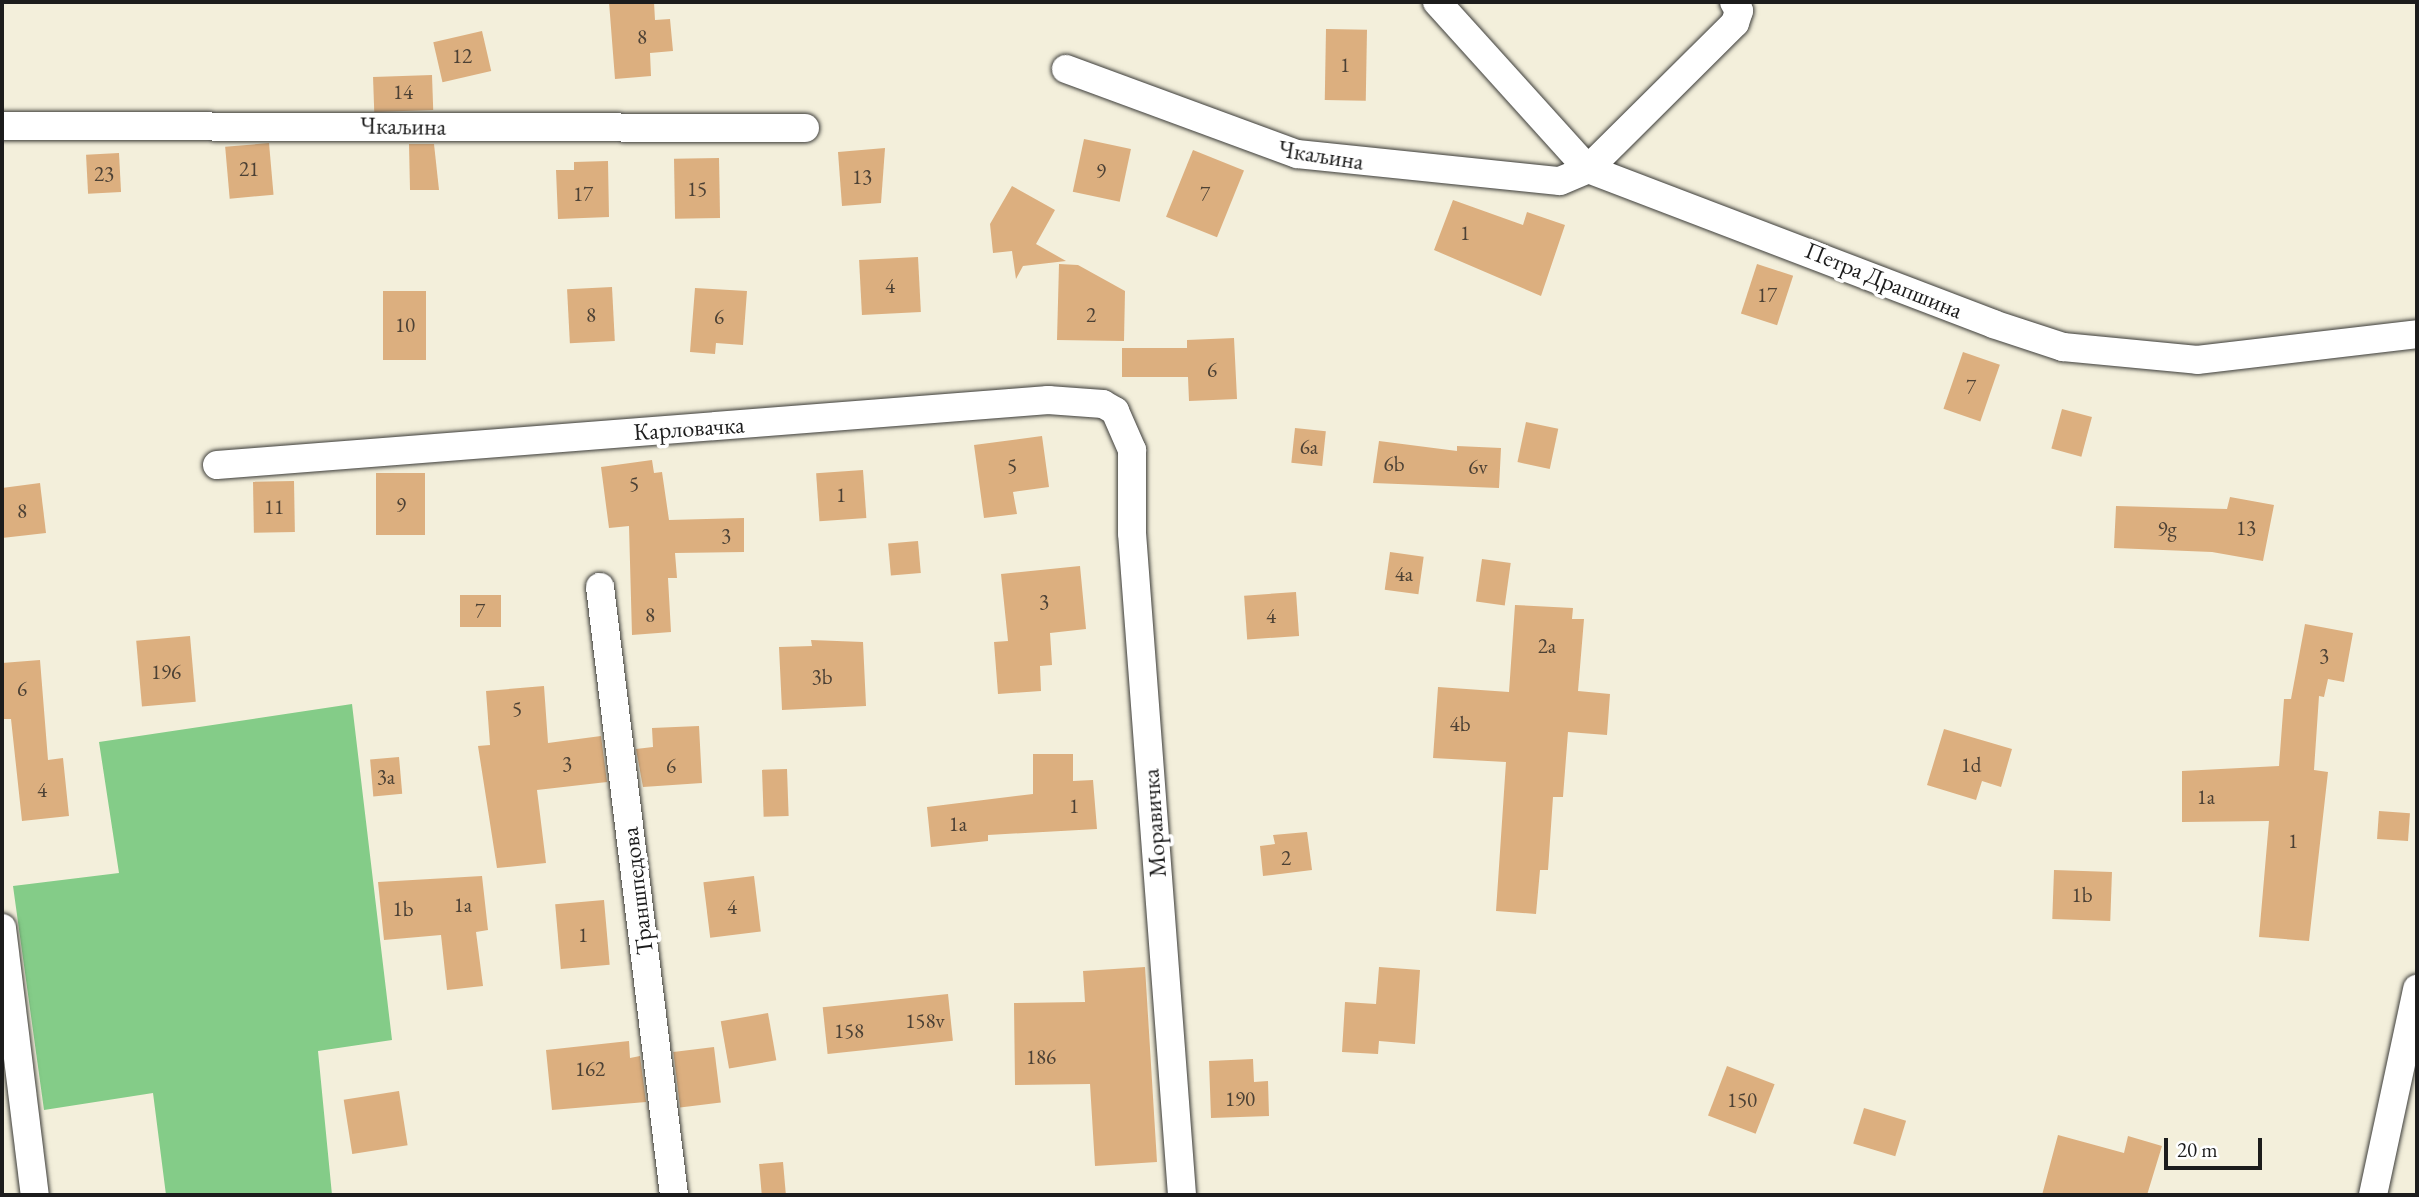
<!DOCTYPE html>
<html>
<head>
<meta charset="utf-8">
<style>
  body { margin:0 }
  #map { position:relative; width:2419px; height:1197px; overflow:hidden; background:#f3efdb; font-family:"EB Garamond",serif }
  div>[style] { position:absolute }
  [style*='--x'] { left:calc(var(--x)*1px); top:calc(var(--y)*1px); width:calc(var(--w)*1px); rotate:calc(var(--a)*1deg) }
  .green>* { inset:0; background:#84cc88 }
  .building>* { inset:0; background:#dcaf7f; transform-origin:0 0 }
  .roads { filter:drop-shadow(0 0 2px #3c3c39) drop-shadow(0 0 2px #3c3c39) }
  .minor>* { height:28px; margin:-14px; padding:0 14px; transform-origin:14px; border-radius:14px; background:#fff }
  span { translate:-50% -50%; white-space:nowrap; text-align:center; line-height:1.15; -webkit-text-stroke:7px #fff; paint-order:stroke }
  .number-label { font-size:21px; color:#4c4135 }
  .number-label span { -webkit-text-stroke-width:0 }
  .street-label { font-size:24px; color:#1c1c1c }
  .frame { position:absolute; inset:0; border:4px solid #1c1c1c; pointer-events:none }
  .scale { position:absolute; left:2164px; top:1138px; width:98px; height:32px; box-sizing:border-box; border:4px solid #1c1c1c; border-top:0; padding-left:9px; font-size:21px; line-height:24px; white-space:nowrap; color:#1c1c1c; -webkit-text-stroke:5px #fff; paint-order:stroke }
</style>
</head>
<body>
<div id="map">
  <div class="green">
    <i style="clip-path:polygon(352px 704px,392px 1040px,318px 1051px,332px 1195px,166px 1195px,153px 1093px,44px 1110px,13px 886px,119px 873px,99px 742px)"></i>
  </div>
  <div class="building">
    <i style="clip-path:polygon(609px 2px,654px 2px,655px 20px,670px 19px,673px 51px,650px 53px,651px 76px,615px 79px)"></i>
    <i style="left:1326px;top:29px;width:41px;height:71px;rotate:1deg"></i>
    <i style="left:482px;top:31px;width:41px;height:50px;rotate:77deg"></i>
    <i style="left:432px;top:75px;width:35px;height:59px;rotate:88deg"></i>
    <i style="left:1084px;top:139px;width:48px;height:54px;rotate:12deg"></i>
    <i style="left:269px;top:143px;width:52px;height:44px;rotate:85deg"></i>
    <i style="clip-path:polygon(409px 144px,434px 144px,439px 190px,410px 190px)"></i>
    <i style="clip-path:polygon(885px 148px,881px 203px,842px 206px,838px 152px)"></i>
    <i style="left:1193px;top:150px;width:55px;height:72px;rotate:22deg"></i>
    <i style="left:119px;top:153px;width:39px;height:33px;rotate:87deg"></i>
    <i style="left:719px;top:158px;width:60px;height:45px;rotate:89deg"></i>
    <i style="clip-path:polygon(608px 161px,609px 217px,558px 219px,556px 170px,574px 170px,574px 162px)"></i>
    <i style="clip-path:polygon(1012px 186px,1055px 210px,1036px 244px,1066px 261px,1023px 266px,1016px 279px,1012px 251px,993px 253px,990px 224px)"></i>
    <i style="clip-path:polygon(1453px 200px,1523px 225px,1527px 212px,1565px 225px,1541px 296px,1434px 250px)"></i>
    <i style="left:918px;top:257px;width:55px;height:59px;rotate:87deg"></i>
    <i style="clip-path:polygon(1059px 264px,1078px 265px,1125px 291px,1124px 341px,1057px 340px)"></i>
    <i style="left:1757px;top:264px;width:38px;height:52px;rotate:18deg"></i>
    <i style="left:612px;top:287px;width:54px;height:45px;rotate:87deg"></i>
    <i style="clip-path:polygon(695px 288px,747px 291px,743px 345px,716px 343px,715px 354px,690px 352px)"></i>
    <i style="left:383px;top:291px;width:43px;height:69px"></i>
    <i style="clip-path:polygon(1234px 338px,1237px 399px,1189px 401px,1188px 377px,1122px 377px,1122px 348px,1187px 348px,1187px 340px)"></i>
    <i style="left:1963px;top:352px;width:39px;height:60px;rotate:19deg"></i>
    <i style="left:2062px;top:409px;width:31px;height:41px;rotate:15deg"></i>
    <i style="left:1526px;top:422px;width:33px;height:41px;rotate:12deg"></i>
    <i style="left:1295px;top:428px;width:31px;height:35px;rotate:6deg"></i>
    <i style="clip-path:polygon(1042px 436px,1049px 487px,1013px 492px,1017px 514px,984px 518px,974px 445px)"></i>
    <i style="clip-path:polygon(1379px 441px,1457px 451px,1457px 446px,1501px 448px,1499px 488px,1373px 483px)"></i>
    <i style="clip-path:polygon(652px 460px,654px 473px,662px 472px,669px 520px,744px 518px,744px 552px,675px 553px,677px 578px,668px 578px,671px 632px,632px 635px,629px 526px,609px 528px,601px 467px)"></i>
    <i style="left:863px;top:470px;width:48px;height:47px;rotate:86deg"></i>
    <i style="left:425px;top:473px;width:62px;height:49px;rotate:90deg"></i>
    <i style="left:294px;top:481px;width:51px;height:41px;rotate:89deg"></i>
    <i style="clip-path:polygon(40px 483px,46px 533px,2px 538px,2px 488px)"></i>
    <i style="clip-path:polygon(2230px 497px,2274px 505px,2263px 561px,2212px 552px,2114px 548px,2116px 506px,2227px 509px)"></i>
    <i style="left:918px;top:541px;width:32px;height:30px;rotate:85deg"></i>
    <i style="left:1390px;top:552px;width:34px;height:38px;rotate:8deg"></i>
    <i style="left:1482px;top:559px;width:29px;height:43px;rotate:8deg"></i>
    <i style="clip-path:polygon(1080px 566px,1086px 629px,1050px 633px,1052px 665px,1040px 666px,1041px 691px,998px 694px,994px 642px,1008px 641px,1001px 574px)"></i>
    <i style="left:1296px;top:592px;width:44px;height:52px;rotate:86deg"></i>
    <i style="left:460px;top:595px;width:41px;height:32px"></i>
    <i style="clip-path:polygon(1515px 605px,1573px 608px,1572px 619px,1584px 619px,1578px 691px,1610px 694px,1607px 735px,1568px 732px,1563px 797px,1553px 797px,1548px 870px,1540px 870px,1536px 914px,1496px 911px,1506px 762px,1433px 758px,1438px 687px,1509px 692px)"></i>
    <i style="clip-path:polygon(2305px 624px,2353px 633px,2344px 682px,2328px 679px,2324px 697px,2319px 696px,2314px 770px,2328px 772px,2309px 941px,2259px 937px,2269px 821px,2182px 822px,2182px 771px,2279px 766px,2284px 699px,2291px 699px)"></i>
    <i style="left:190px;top:636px;width:66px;height:54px;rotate:85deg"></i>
    <i style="clip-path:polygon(811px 640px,863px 642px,866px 706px,782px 710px,779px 647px,812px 646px)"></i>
    <i style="clip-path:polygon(40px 660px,48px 760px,63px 758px,69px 816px,22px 821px,11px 719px,2px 719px,2px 663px)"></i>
    <i style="clip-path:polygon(544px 686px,548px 743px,601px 736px,607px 782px,537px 790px,546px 863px,497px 868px,478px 746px,490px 745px,486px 691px)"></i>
    <i style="clip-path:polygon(699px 726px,702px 783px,643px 787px,636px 749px,653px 747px,652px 728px)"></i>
    <i style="clip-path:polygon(1944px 729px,2012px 749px,2001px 787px,1982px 781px,1976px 800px,1927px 785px)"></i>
    <i style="clip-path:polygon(1033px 754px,1073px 754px,1073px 781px,1093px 780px,1097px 829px,988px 835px,988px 841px,931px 847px,927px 807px,1033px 794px)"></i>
    <i style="left:399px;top:757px;width:37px;height:29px;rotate:85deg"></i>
    <i style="left:787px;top:769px;width:47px;height:25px;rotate:88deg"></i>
    <i style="left:2379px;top:811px;width:31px;height:28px;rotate:4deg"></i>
    <i style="clip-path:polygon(1307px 832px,1312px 870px,1263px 876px,1260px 846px,1275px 844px,1273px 835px)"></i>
    <i style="left:2054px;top:870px;width:58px;height:49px;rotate:2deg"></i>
    <i style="clip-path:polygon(482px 876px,488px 930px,476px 932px,483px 986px,447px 990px,441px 935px,384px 940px,378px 882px)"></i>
    <i style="left:754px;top:876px;width:56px;height:51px;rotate:83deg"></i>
    <i style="left:604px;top:900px;width:65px;height:49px;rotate:85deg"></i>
    <i style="clip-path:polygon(1145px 967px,1157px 1162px,1095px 1166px,1090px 1084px,1015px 1085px,1014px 1003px,1085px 1002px,1083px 971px)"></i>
    <i style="clip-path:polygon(1379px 967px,1420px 970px,1415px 1044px,1379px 1041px,1378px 1054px,1342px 1052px,1345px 1002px,1376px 1004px)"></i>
    <i style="left:948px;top:994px;width:47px;height:126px;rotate:84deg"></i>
    <i style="left:768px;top:1013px;width:48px;height:48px;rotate:80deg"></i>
    <i style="clip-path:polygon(629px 1041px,630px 1058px,640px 1056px,646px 1102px,552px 1110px,546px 1050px)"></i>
    <i style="left:714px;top:1047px;width:56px;height:41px;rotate:83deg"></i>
    <i style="clip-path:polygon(1253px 1059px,1254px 1082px,1268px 1081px,1269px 1116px,1211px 1118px,1209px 1061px)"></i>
    <i style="left:1727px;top:1066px;width:51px;height:53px;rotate:21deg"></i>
    <i style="left:399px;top:1091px;width:55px;height:56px;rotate:81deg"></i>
    <i style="left:1864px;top:1108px;width:44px;height:37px;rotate:17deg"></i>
    <i style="clip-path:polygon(2058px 1135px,2124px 1153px,2128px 1136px,2162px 1146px,2147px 1195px,2042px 1195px)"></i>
    <i style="left:783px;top:1162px;width:33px;height:24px;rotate:85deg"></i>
  </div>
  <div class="roads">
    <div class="minor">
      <i style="--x:1437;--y:2;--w:225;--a:47.9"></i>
      <i style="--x:1588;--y:169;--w:434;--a:20.9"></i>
      <i style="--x:1993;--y:324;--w:74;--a:18.2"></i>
      <i style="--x:2063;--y:347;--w:135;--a:5.5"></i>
      <i style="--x:2197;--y:360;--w:222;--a:-6.7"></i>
      <i style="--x:1066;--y:69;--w:246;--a:20.2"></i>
      <i style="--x:1297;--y:154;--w:264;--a:5.9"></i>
      <i style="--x:1560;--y:181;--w:30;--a:-23"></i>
      <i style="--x:1588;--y:169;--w:207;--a:-44.8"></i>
      <i style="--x:1735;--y:23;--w:13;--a:-72"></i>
      <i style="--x:1739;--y:11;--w:10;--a:-119"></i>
      <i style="--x:2;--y:126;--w:803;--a:0.14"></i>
      <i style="--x:217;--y:465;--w:834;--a:-4.47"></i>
      <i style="--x:1048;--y:400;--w:55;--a:4.2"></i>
      <i style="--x:1103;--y:404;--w:14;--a:30"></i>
      <i style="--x:1115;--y:411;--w:43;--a:66.4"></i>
      <i style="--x:1132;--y:450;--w:83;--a:90"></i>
      <i style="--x:1132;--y:533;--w:664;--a:85.68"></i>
      <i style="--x:600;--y:587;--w:612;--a:83.06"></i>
      <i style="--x:2;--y:928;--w:269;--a:83"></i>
      <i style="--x:2373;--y:1195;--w:211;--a:-77.9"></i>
    </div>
  </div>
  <div class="number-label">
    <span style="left:642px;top:37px">8</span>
    <span style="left:462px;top:56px">12</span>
    <span style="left:1345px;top:65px">1</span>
    <span style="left:403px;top:92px">14</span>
    <span style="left:249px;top:169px">21</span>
    <span style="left:1101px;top:171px">9</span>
    <span style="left:104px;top:174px">23</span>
    <span style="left:862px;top:177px">13</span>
    <span style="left:697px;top:189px">15</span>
    <span style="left:583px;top:194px">17</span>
    <span style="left:1205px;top:194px">7</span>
    <span style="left:1465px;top:233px">1</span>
    <span style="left:890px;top:286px">4</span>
    <span style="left:1767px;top:295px">17</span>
    <span style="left:591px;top:315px">8</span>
    <span style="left:1091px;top:315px">2</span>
    <span style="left:719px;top:317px">6</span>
    <span style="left:405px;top:325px">10</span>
    <span style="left:1212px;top:370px">6</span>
    <span style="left:1971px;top:387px">7</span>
    <span style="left:1309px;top:447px">6a</span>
    <span style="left:1394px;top:464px">6b</span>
    <span style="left:1012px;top:466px">5</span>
    <span style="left:1478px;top:467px">6v</span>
    <span style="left:634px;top:484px">5</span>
    <span style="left:841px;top:495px">1</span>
    <span style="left:401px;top:505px">9</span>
    <span style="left:274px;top:507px">11</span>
    <span style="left:22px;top:511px">8</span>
    <span style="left:2246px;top:528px">13</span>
    <span style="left:2167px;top:529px">9g</span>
    <span style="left:726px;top:536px">3</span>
    <span style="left:1404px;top:574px">4a</span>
    <span style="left:1044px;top:602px">3</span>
    <span style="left:480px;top:611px">7</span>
    <span style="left:650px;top:615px">8</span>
    <span style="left:1271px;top:616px">4</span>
    <span style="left:1547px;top:646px">2a</span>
    <span style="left:2324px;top:656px">3</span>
    <span style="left:166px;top:672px">196</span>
    <span style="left:822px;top:677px">3b</span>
    <span style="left:22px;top:689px">6</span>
    <span style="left:517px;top:709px">5</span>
    <span style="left:1460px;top:724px">4b</span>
    <span style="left:567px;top:764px">3</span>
    <span style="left:1971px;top:765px">1d</span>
    <span style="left:671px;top:766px">6</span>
    <span style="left:386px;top:777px">3a</span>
    <span style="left:42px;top:790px">4</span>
    <span style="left:2206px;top:797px">1a</span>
    <span style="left:1074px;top:806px">1</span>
    <span style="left:958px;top:824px">1a</span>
    <span style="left:2293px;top:841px">1</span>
    <span style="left:1286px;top:858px">2</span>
    <span style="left:2082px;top:895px">1b</span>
    <span style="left:463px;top:905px">1a</span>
    <span style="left:732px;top:907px">4</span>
    <span style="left:403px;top:909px">1b</span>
    <span style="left:583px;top:935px">1</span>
    <span style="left:925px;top:1021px">158v</span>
    <span style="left:849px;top:1031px">158</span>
    <span style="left:1041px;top:1057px">186</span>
    <span style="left:590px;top:1069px">162</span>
    <span style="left:1240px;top:1099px">190</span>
    <span style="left:1742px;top:1100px">150</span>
  </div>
  <div class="street-label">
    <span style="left:403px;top:126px;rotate:1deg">Чкаљина</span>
    <span style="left:1321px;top:155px;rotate:9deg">Чкаљина</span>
    <span style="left:1884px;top:280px;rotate:22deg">Петра Драпшина</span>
    <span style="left:689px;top:428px;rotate:-4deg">Карловачка</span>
    <span style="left:1154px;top:823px;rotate:-94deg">Моравичка</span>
    <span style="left:637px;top:891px;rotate:-97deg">Траншпедова</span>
  </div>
  <div class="frame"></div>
  <div class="scale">20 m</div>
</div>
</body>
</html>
